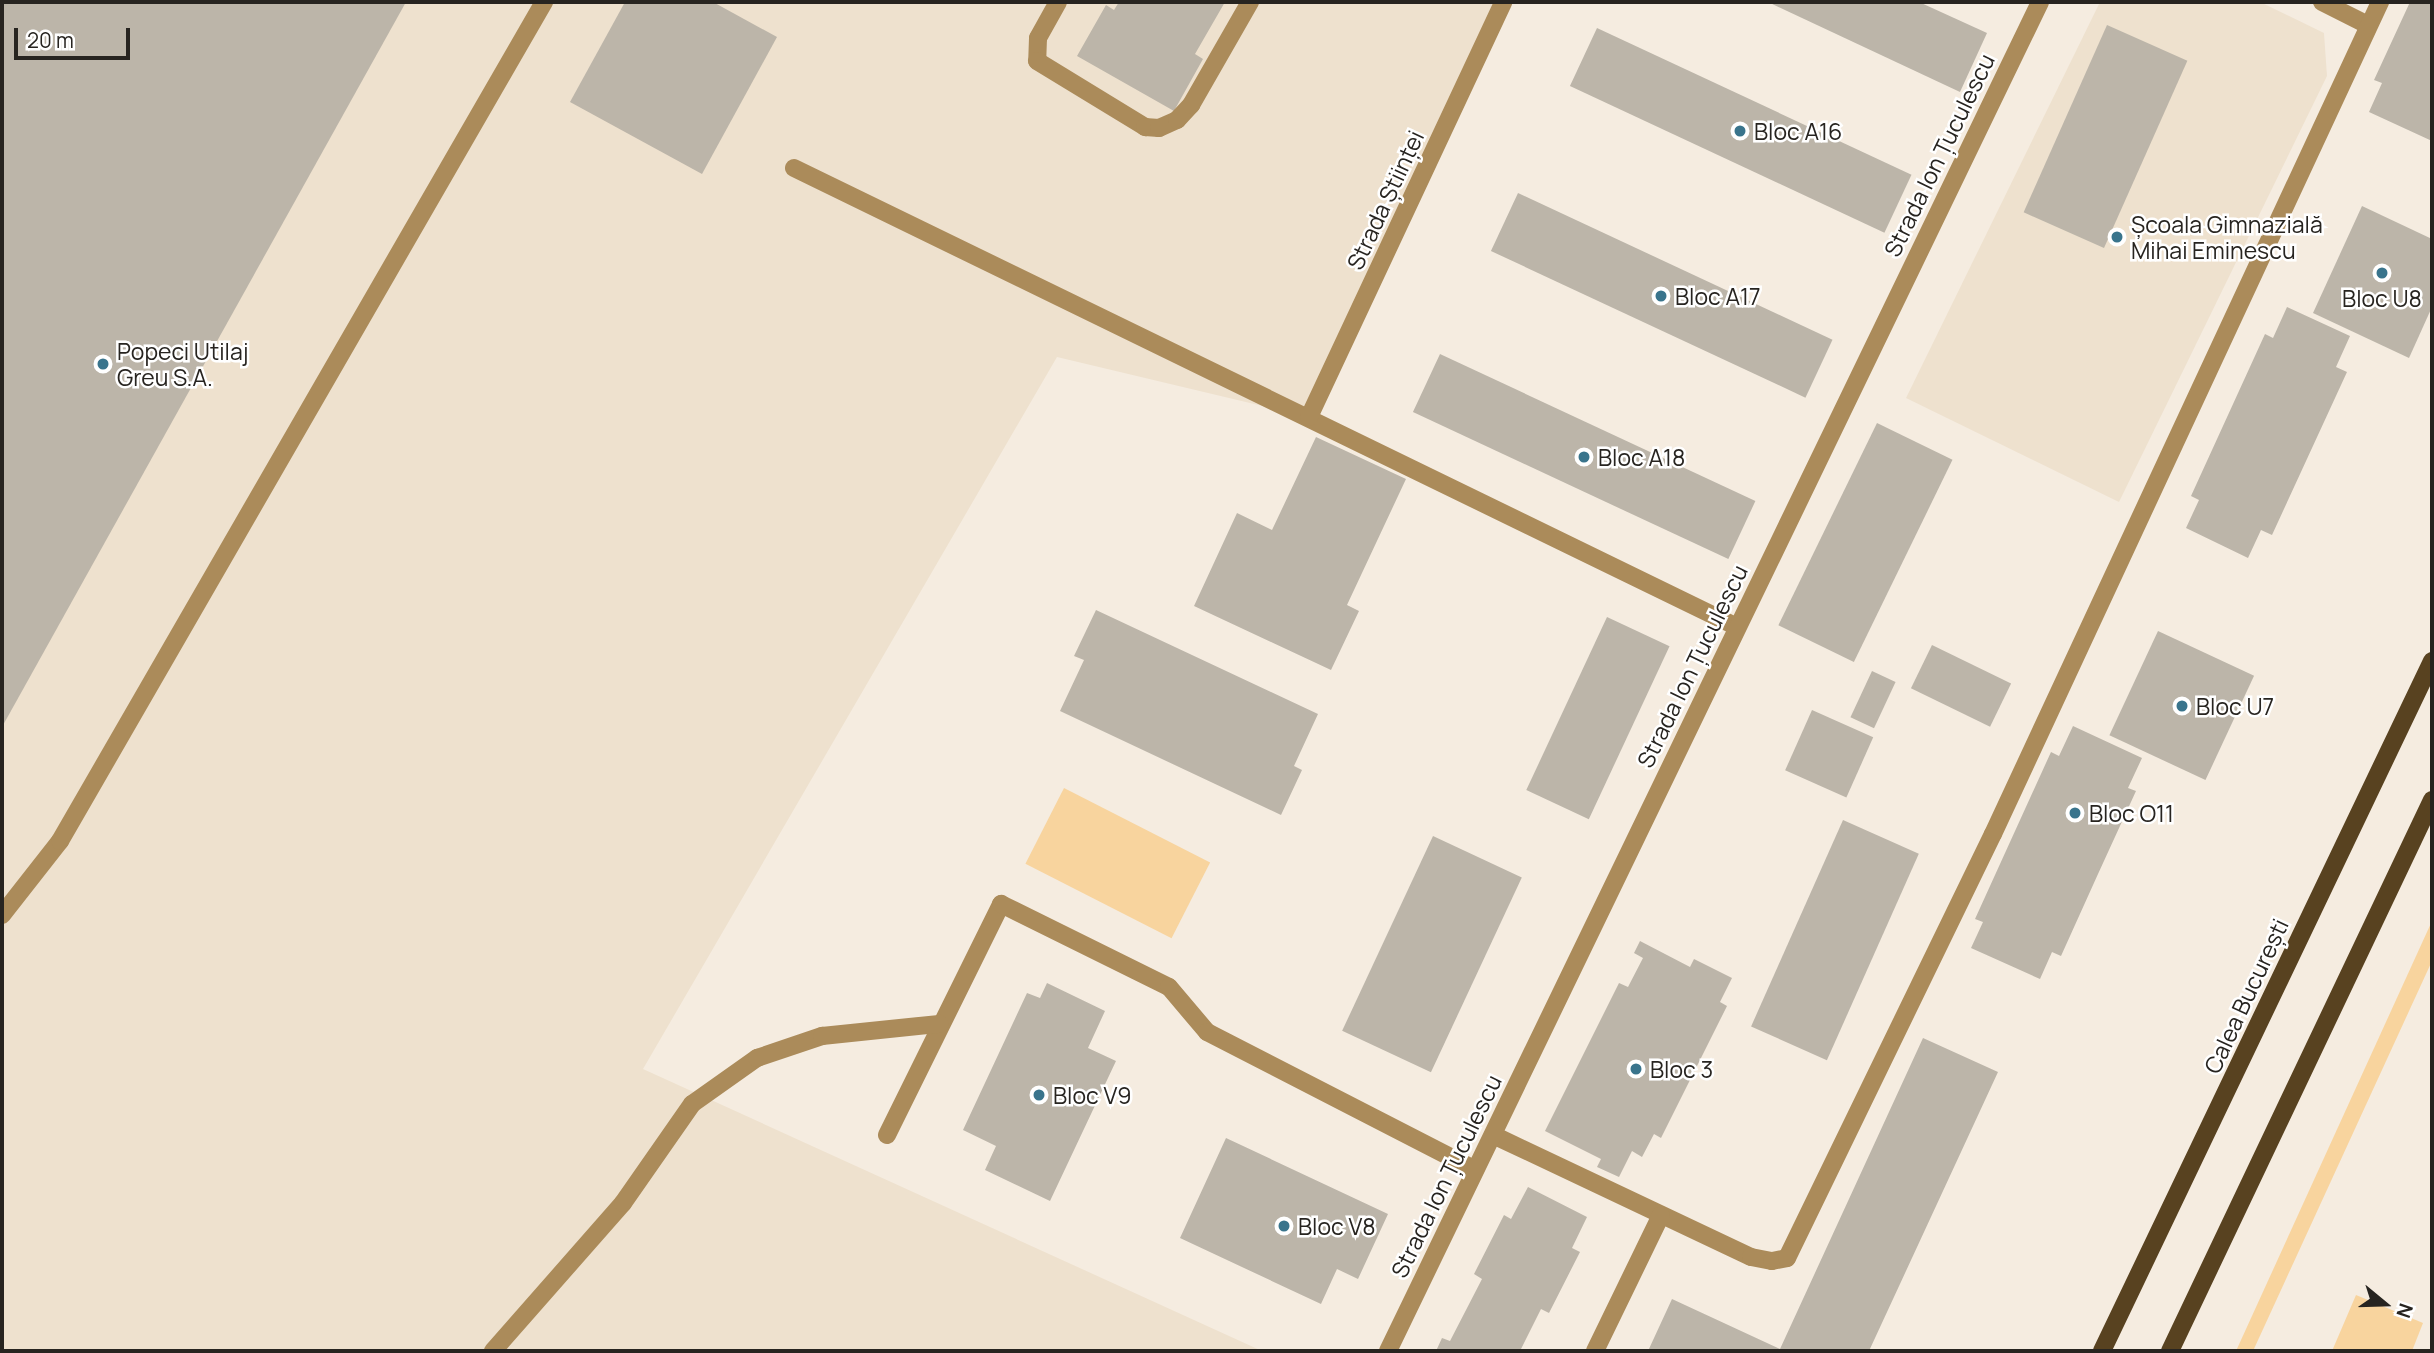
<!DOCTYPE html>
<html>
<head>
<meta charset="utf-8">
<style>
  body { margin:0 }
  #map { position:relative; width:2434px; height:1353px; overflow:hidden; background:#f5ece0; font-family:Manrope,sans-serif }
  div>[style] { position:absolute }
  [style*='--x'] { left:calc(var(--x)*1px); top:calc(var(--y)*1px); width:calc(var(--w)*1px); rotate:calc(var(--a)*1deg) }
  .built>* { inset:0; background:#eee1ce }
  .green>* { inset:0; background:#f8d49e; transform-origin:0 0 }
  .building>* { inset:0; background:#bcb5a9; transform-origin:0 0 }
  .minor>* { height:18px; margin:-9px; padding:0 9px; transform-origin:9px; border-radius:9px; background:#ab8b5a }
  .major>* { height:18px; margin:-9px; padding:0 9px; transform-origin:9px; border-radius:9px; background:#584220 }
  .dots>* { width:19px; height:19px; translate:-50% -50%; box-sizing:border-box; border:4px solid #fff; border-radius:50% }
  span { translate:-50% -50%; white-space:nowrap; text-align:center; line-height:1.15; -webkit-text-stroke:5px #fff; paint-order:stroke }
  .poi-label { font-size:23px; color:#272420 }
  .left { translate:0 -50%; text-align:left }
  .street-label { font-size:23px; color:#272420 }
  .frame { position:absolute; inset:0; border:4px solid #272420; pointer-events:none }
  .north { position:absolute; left:2350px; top:1269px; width:70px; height:70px; -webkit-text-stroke:5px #fff; paint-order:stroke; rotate:109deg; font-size:19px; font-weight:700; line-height:28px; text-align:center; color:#272420 }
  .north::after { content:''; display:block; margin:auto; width:24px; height:32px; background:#272420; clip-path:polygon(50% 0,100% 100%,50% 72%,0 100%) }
  .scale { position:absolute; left:14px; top:28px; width:116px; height:32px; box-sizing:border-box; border:4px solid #272420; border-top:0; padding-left:9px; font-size:21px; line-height:24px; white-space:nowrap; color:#272420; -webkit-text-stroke:5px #fff; paint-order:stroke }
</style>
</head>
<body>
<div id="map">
  <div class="built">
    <i style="clip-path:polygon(2px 2px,1503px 2px,1309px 417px,1057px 357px,643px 1069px,1262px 1351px,2px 1351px)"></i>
    <i style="clip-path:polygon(2100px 2px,2260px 2px,2324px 33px,2327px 76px,2119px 502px,1906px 398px)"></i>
  </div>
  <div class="green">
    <i style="left:1064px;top:788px;width:164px;height:85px;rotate:27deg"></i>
    <i style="clip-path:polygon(2432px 921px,2432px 961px,2253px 1351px,2236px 1351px)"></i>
    <i style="clip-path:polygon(2356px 1295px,2423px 1323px,2412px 1351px,2332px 1351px)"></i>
  </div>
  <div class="building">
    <i style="clip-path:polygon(2px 2px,406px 2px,2px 727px)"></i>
    <i style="clip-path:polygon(625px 2px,713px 2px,777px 37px,702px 174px,570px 102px)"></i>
    <i style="clip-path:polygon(1119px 2px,1225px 2px,1195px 54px,1203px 59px,1174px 111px,1077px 56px,1106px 5px,1114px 10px)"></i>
    <i style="clip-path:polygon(1768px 2px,1919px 2px,1987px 33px,1960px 92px)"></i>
    <i style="clip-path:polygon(2410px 2px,2432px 2px,2432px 141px,2369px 112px,2382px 83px,2374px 80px)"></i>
    <i style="left:2107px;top:25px;width:88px;height:205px;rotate:24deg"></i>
    <i style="left:1597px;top:28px;width:347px;height:64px;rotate:25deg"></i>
    <i style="left:1518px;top:193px;width:347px;height:64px;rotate:25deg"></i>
    <i style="clip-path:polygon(2362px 206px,2432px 239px,2432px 307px,2409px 358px,2313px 313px)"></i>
    <i style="clip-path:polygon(2287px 307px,2350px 336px,2336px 367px,2347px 372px,2272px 535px,2261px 530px,2248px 558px,2186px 528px,2199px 500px,2191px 496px,2265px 334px,2273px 338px)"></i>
    <i style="left:1440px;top:354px;width:348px;height:64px;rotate:25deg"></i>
    <i style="left:1877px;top:423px;width:84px;height:225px;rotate:26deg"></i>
    <i style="clip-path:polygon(1316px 437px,1406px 479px,1347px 605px,1359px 611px,1331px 670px,1194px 606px,1237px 513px,1272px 530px)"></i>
    <i style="clip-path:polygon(1096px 610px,1318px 714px,1294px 766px,1302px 770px,1281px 815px,1060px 711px,1084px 660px,1074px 656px)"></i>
    <i style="left:1607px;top:617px;width:69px;height:191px;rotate:25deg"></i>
    <i style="left:2158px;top:631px;width:106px;height:115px;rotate:25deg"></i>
    <i style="left:1932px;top:645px;width:88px;height:48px;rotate:26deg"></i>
    <i style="left:1872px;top:671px;width:26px;height:51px;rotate:25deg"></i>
    <i style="left:1812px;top:710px;width:67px;height:66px;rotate:24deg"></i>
    <i style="clip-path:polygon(2073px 726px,2142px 758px,2128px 788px,2136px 791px,2098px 874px,2061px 956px,2052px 952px,2040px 979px,1971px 948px,1983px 922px,1975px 919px,2051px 752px,2059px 756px)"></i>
    <i style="left:1843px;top:820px;width:83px;height:226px;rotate:24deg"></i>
    <i style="left:1433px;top:836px;width:98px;height:215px;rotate:25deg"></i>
    <i style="clip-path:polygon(1640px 941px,1690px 967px,1694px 959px,1732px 978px,1720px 1002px,1727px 1006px,1661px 1138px,1654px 1134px,1642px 1157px,1632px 1151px,1619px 1177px,1597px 1167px,1601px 1159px,1545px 1131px,1619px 983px,1628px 987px,1643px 958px,1634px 953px)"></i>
    <i style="clip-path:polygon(1047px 983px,1105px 1011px,1088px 1048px,1116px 1061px,1050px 1201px,985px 1170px,996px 1146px,963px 1130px,1027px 993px,1040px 998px)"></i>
    <i style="clip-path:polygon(1923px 1038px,1998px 1072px,1869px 1351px,1648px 1351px,1672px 1299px,1780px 1349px)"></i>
    <i style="clip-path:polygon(1226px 1138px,1388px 1214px,1358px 1279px,1337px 1269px,1321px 1304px,1180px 1238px)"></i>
    <i style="clip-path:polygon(1528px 1187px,1587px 1217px,1572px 1248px,1580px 1252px,1549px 1313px,1541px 1309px,1520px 1351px,1436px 1351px,1442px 1338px,1450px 1341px,1482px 1279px,1474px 1274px,1504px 1215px,1511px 1219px)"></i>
  </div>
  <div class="minor">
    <i style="--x:1058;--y:2;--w:41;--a:119.1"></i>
    <i style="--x:1038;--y:38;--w:23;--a:92"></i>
    <i style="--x:1037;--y:61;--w:127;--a:31.4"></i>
    <i style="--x:1145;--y:127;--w:14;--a:4"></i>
    <i style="--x:1159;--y:128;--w:20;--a:-24"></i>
    <i style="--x:1177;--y:120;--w:21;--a:-47"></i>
    <i style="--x:1191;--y:105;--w:119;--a:-60.2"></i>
    <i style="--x:2322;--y:2;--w:51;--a:26.6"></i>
    <i style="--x:794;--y:168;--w:1049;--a:25.95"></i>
    <i style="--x:1309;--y:417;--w:458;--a:-64.9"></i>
    <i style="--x:2;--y:915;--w:94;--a:-51.9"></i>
    <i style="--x:60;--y:841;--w:969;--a:-60.02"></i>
    <i style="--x:887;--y:1135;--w:258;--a:-63.7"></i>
    <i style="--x:1001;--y:904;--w:187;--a:26.3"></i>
    <i style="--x:1169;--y:987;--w:59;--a:49.8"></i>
    <i style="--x:1207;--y:1032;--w:300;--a:27.2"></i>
    <i style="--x:1493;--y:1135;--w:285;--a:25.3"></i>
    <i style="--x:1751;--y:1257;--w:21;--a:11"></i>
    <i style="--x:1772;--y:1261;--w:15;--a:-11"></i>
    <i style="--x:1787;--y:1258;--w:471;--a:-64.1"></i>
    <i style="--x:1993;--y:834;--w:918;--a:-65.05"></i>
    <i style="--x:493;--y:1351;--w:197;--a:-48.7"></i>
    <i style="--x:623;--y:1203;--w:121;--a:-55.1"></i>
    <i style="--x:692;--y:1104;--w:80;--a:-35.3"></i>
    <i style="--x:757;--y:1058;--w:69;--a:-18.7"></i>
    <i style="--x:822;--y:1036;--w:118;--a:-5.9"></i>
    <i style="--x:1388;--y:1351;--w:1498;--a:-64.2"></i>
    <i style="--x:1595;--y:1351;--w:151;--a:-64.1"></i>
  </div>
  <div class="major">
    <i style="--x:2102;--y:1351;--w:765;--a:-64.44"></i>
    <i style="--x:2170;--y:1351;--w:610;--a:-64.57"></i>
  </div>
  <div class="dots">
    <i style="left:1740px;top:131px;background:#39748c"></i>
    <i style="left:2117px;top:237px;background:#39748c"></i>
    <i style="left:2382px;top:273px;background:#39748c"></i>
    <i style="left:1661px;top:296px;background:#39748c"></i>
    <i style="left:103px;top:364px;background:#39748c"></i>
    <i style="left:1584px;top:457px;background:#39748c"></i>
    <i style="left:2182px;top:706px;background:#39748c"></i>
    <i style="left:2075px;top:813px;background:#39748c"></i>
    <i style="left:1636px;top:1069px;background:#39748c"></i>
    <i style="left:1039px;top:1095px;background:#39748c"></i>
    <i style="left:1284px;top:1226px;background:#39748c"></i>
  </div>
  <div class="poi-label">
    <span class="left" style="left:1754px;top:131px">Bloc A16</span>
    <span class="left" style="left:2131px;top:237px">Școala Gimnazială<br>Mihai Eminescu</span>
    <span class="left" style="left:1675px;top:296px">Bloc A17</span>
    <span style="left:2382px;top:298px">Bloc U8</span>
    <span class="left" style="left:117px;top:364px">Popeci Utilaj<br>Greu S.A.</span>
    <span class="left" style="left:1598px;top:457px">Bloc A18</span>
    <span class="left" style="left:2196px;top:706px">Bloc U7</span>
    <span class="left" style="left:2089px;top:813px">Bloc O11</span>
    <span class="left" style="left:1650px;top:1069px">Bloc 3</span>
    <span class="left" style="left:1053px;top:1095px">Bloc V9</span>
    <span class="left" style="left:1298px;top:1226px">Bloc V8</span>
  </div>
  <div class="street-label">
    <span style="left:1939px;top:155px;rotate:-64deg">Strada Ion Țuculescu</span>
    <span style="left:1385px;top:200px;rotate:-65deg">Strada Științei</span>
    <span style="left:1692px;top:666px;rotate:-64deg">Strada Ion Țuculescu</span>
    <span style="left:2246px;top:996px;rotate:-65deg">Calea București</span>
    <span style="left:1446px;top:1176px;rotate:-64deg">Strada Ion Țuculescu</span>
  </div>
  <div class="frame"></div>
  <div class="north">N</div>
  <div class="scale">20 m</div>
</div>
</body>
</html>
